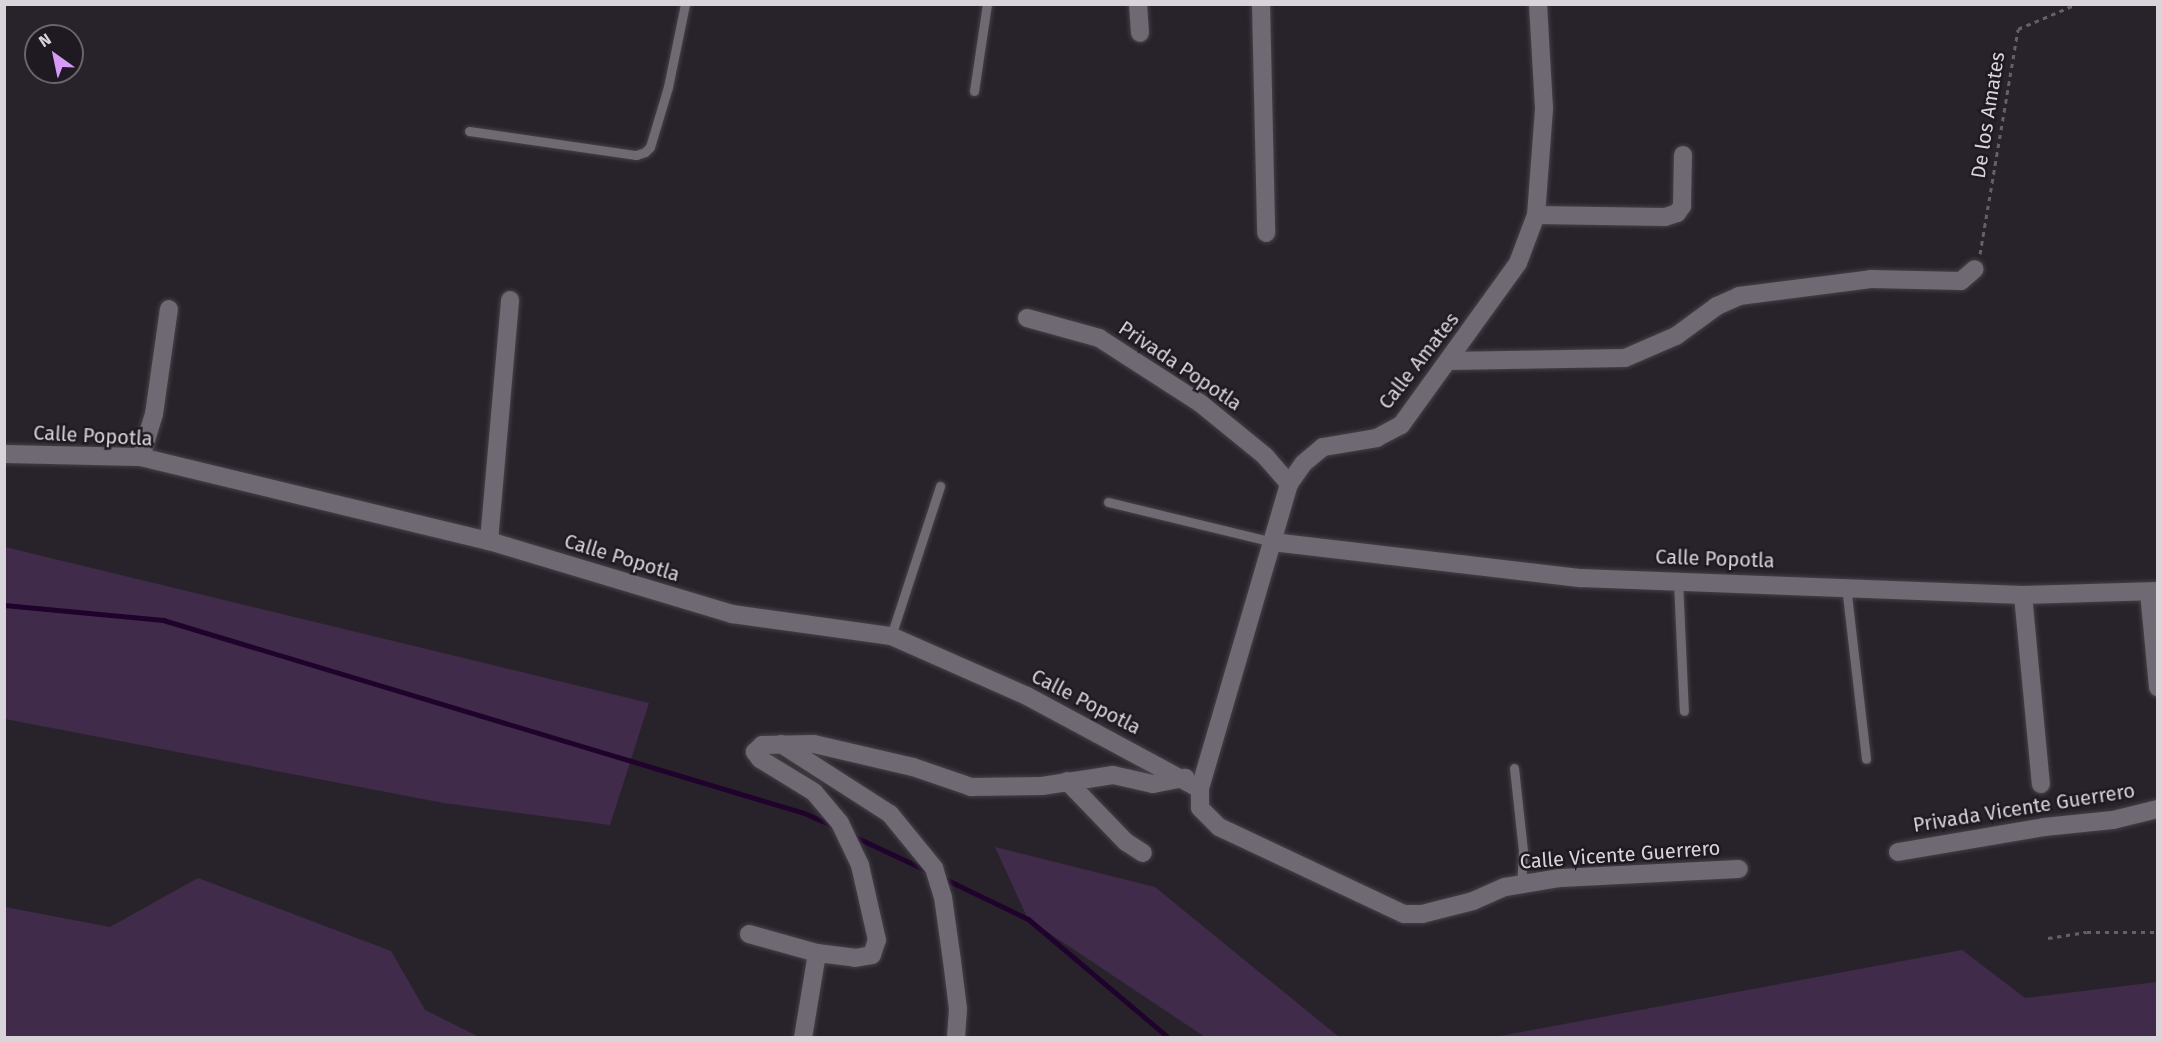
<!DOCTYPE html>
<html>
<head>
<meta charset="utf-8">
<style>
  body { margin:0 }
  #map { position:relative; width:2162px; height:1042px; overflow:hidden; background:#28232b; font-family:"Fira Sans",sans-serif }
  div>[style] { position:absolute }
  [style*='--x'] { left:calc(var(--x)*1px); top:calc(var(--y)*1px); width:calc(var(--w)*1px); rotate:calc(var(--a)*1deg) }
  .green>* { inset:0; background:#402c4a }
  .stream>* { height:5px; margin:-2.5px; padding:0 2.5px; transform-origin:2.5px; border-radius:2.5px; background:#20032c }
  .path>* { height:3px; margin-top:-1.5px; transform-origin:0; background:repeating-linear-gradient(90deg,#646067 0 4.5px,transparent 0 9px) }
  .roads { filter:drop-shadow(0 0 2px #454146) drop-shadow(0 0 2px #454146) }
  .lane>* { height:9px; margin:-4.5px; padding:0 4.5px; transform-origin:4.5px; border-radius:4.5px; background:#6e6972 }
  .street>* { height:18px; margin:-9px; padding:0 9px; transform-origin:9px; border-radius:9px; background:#6e6972 }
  span { translate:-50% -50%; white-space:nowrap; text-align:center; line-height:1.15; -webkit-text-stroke:5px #1f1a21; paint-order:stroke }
  .street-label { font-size:20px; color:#d8d4d9 }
  .frame { position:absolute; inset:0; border:6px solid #d8d4d9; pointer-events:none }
  .north { position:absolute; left:24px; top:24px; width:60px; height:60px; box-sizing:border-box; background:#1f1a21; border:2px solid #69646b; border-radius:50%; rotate:327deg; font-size:16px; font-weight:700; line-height:24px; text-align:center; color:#d8d4d9 }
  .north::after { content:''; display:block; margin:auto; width:21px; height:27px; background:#d89af8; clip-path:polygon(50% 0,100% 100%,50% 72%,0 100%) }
</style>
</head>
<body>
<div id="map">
  <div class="green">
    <i style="clip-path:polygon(5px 547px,649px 703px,610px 825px,444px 803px,5px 719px)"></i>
    <i style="clip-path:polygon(995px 847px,1155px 887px,1339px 1037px,1205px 1037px,1028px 919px)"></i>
    <i style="clip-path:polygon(198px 878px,391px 951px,425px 1010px,479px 1037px,5px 1037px,5px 907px,110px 927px)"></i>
    <i style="clip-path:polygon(1962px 950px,2025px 998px,2157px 982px,2157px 1037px,1495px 1037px)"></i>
  </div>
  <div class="stream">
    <i style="--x:4;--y:605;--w:160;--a:5.4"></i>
    <i style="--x:163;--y:620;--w:669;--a:16.76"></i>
    <i style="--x:804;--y:813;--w:34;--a:24"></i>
    <i style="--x:851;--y:835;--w:87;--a:25.1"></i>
    <i style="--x:941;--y:877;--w:97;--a:25.8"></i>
    <i style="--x:1028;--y:919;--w:185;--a:40.2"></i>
  </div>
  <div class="path">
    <i style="--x:1980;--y:254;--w:228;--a:-80.4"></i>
    <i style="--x:2018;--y:29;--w:64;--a:-23"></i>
    <i style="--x:2048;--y:938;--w:39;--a:-9"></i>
    <i style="--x:2087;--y:932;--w:71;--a:0"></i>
  </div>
  <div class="roads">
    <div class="lane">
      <i style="--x:974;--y:91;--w:88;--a:-81.5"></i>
      <i style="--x:469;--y:131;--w:169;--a:8.2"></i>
      <i style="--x:636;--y:155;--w:9;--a:-18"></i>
      <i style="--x:645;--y:152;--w:7;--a:-45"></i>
      <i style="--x:650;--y:147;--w:63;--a:-73.3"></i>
      <i style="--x:668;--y:87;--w:85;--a:-78.4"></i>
      <i style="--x:1108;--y:502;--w:170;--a:13.6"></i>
      <i style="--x:1678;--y:581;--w:130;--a:87.4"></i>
      <i style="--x:1846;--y:586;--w:174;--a:83.4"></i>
      <i style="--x:891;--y:636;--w:158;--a:-71.9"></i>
      <i style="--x:1514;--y:768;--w:83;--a:83.8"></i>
      <i style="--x:1523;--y:851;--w:33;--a:93"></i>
    </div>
    <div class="street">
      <i style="--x:1138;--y:4;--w:29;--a:86"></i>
      <i style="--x:1261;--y:4;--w:229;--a:88.7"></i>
      <i style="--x:1538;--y:4;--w:105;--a:86.7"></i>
      <i style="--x:1544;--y:109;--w:106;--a:94.3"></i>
      <i style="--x:1536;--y:215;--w:51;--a:110.6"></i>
      <i style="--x:1518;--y:263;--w:200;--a:125.8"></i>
      <i style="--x:1401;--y:425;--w:27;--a:152"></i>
      <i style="--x:1377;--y:438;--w:55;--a:170.5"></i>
      <i style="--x:1323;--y:447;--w:26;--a:140"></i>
      <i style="--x:1303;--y:464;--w:24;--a:125"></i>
      <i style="--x:1289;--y:484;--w:318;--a:106.3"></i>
      <i style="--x:1200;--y:789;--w:19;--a:90"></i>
      <i style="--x:1200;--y:808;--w:27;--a:45"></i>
      <i style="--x:1219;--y:827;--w:204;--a:25.2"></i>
      <i style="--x:1404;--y:914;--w:18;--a:0"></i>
      <i style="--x:1422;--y:914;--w:53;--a:-14.3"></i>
      <i style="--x:1473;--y:901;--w:35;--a:-24"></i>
      <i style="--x:1505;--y:887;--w:56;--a:-9.3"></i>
      <i style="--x:1560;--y:878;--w:179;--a:-2.9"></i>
      <i style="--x:1536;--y:215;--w:129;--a:0.9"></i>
      <i style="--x:1665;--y:217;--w:13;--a:-18"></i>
      <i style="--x:1677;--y:213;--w:9;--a:-54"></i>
      <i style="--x:1682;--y:206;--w:51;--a:-88.9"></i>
      <i style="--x:1027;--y:318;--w:75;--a:15.5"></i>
      <i style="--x:1099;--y:338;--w:120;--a:32.8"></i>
      <i style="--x:1200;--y:403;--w:84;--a:39.2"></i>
      <i style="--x:1265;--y:456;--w:37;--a:49"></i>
      <i style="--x:1448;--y:361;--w:177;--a:-1"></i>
      <i style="--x:1625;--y:358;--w:56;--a:-23.3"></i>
      <i style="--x:1676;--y:336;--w:51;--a:-36.2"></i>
      <i style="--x:1717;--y:306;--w:24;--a:-24"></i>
      <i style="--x:1739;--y:296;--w:133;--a:-7.3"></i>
      <i style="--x:1871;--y:279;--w:90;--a:1.3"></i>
      <i style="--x:1961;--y:281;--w:18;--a:-41"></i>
      <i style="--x:4;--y:454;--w:137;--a:1.3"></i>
      <i style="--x:141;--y:457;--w:358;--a:13.6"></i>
      <i style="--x:489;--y:541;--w:254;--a:16.7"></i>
      <i style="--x:732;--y:614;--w:161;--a:7.9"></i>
      <i style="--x:891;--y:636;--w:149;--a:23.8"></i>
      <i style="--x:1027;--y:696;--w:196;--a:28.3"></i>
      <i style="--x:141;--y:457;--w:45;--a:-73.2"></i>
      <i style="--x:154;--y:414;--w:106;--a:-81.9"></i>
      <i style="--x:489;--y:541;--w:242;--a:-85"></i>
      <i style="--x:1273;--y:542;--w:310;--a:6.7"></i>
      <i style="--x:1581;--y:578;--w:442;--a:2.2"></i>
      <i style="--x:2023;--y:595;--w:135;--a:-1.7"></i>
      <i style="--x:2149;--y:592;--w:96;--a:84.6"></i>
      <i style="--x:2023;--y:595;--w:190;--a:84.6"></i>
      <i style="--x:781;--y:744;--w:130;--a:32.7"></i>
      <i style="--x:890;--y:814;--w:70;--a:50.8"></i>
      <i style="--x:934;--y:868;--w:30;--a:73"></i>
      <i style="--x:943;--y:897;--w:65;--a:82"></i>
      <i style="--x:952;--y:961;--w:48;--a:82.9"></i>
      <i style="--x:958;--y:1009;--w:29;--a:94"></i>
      <i style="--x:1067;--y:781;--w:85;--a:46"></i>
      <i style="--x:1126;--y:842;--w:20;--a:33"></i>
      <i style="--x:1898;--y:852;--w:148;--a:-9.7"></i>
      <i style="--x:2044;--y:827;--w:69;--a:-5.8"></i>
      <i style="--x:2113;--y:820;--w:46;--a:-13.7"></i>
      <i style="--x:749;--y:934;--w:71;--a:15.6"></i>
      <i style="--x:817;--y:953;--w:38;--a:7"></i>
      <i style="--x:855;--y:958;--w:17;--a:-10"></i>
      <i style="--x:872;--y:955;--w:16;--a:-72"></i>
      <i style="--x:877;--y:940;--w:77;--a:-102.8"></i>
      <i style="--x:860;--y:865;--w:47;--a:-115.5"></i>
      <i style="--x:840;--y:823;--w:40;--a:-130"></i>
      <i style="--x:814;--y:792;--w:63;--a:-148.6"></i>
      <i style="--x:760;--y:759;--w:9;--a:-126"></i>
      <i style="--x:755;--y:752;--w:10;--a:-45"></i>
      <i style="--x:762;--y:745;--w:52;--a:-1.1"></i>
      <i style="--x:814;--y:744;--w:102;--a:13.1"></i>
      <i style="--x:913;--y:767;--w:61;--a:19"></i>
      <i style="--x:971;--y:787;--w:71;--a:-0.8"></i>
      <i style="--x:1042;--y:786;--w:72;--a:-8.8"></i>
      <i style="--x:1113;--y:775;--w:41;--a:12.7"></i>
      <i style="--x:1153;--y:784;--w:33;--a:-11"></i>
      <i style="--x:803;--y:1038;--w:86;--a:-80.6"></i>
    </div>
  </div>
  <div class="street-label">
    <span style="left:1988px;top:115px;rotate:-81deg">De los Amates</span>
    <span style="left:1419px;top:361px;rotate:-52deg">Calle Amates</span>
    <span style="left:1180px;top:366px;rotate:34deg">Privada Popotla</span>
    <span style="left:93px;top:436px;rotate:3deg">Calle Popotla</span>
    <span style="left:622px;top:558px;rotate:17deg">Calle Popotla</span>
    <span style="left:1715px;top:559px;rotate:2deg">Calle Popotla</span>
    <span style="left:1086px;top:702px;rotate:27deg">Calle Popotla</span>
    <span style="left:2024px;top:808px;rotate:-9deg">Privada Vicente Guerrero</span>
    <span style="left:1620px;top:855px;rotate:-4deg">Calle Vicente Guerrero</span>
  </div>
  <div class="frame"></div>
  <div class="north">N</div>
</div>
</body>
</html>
